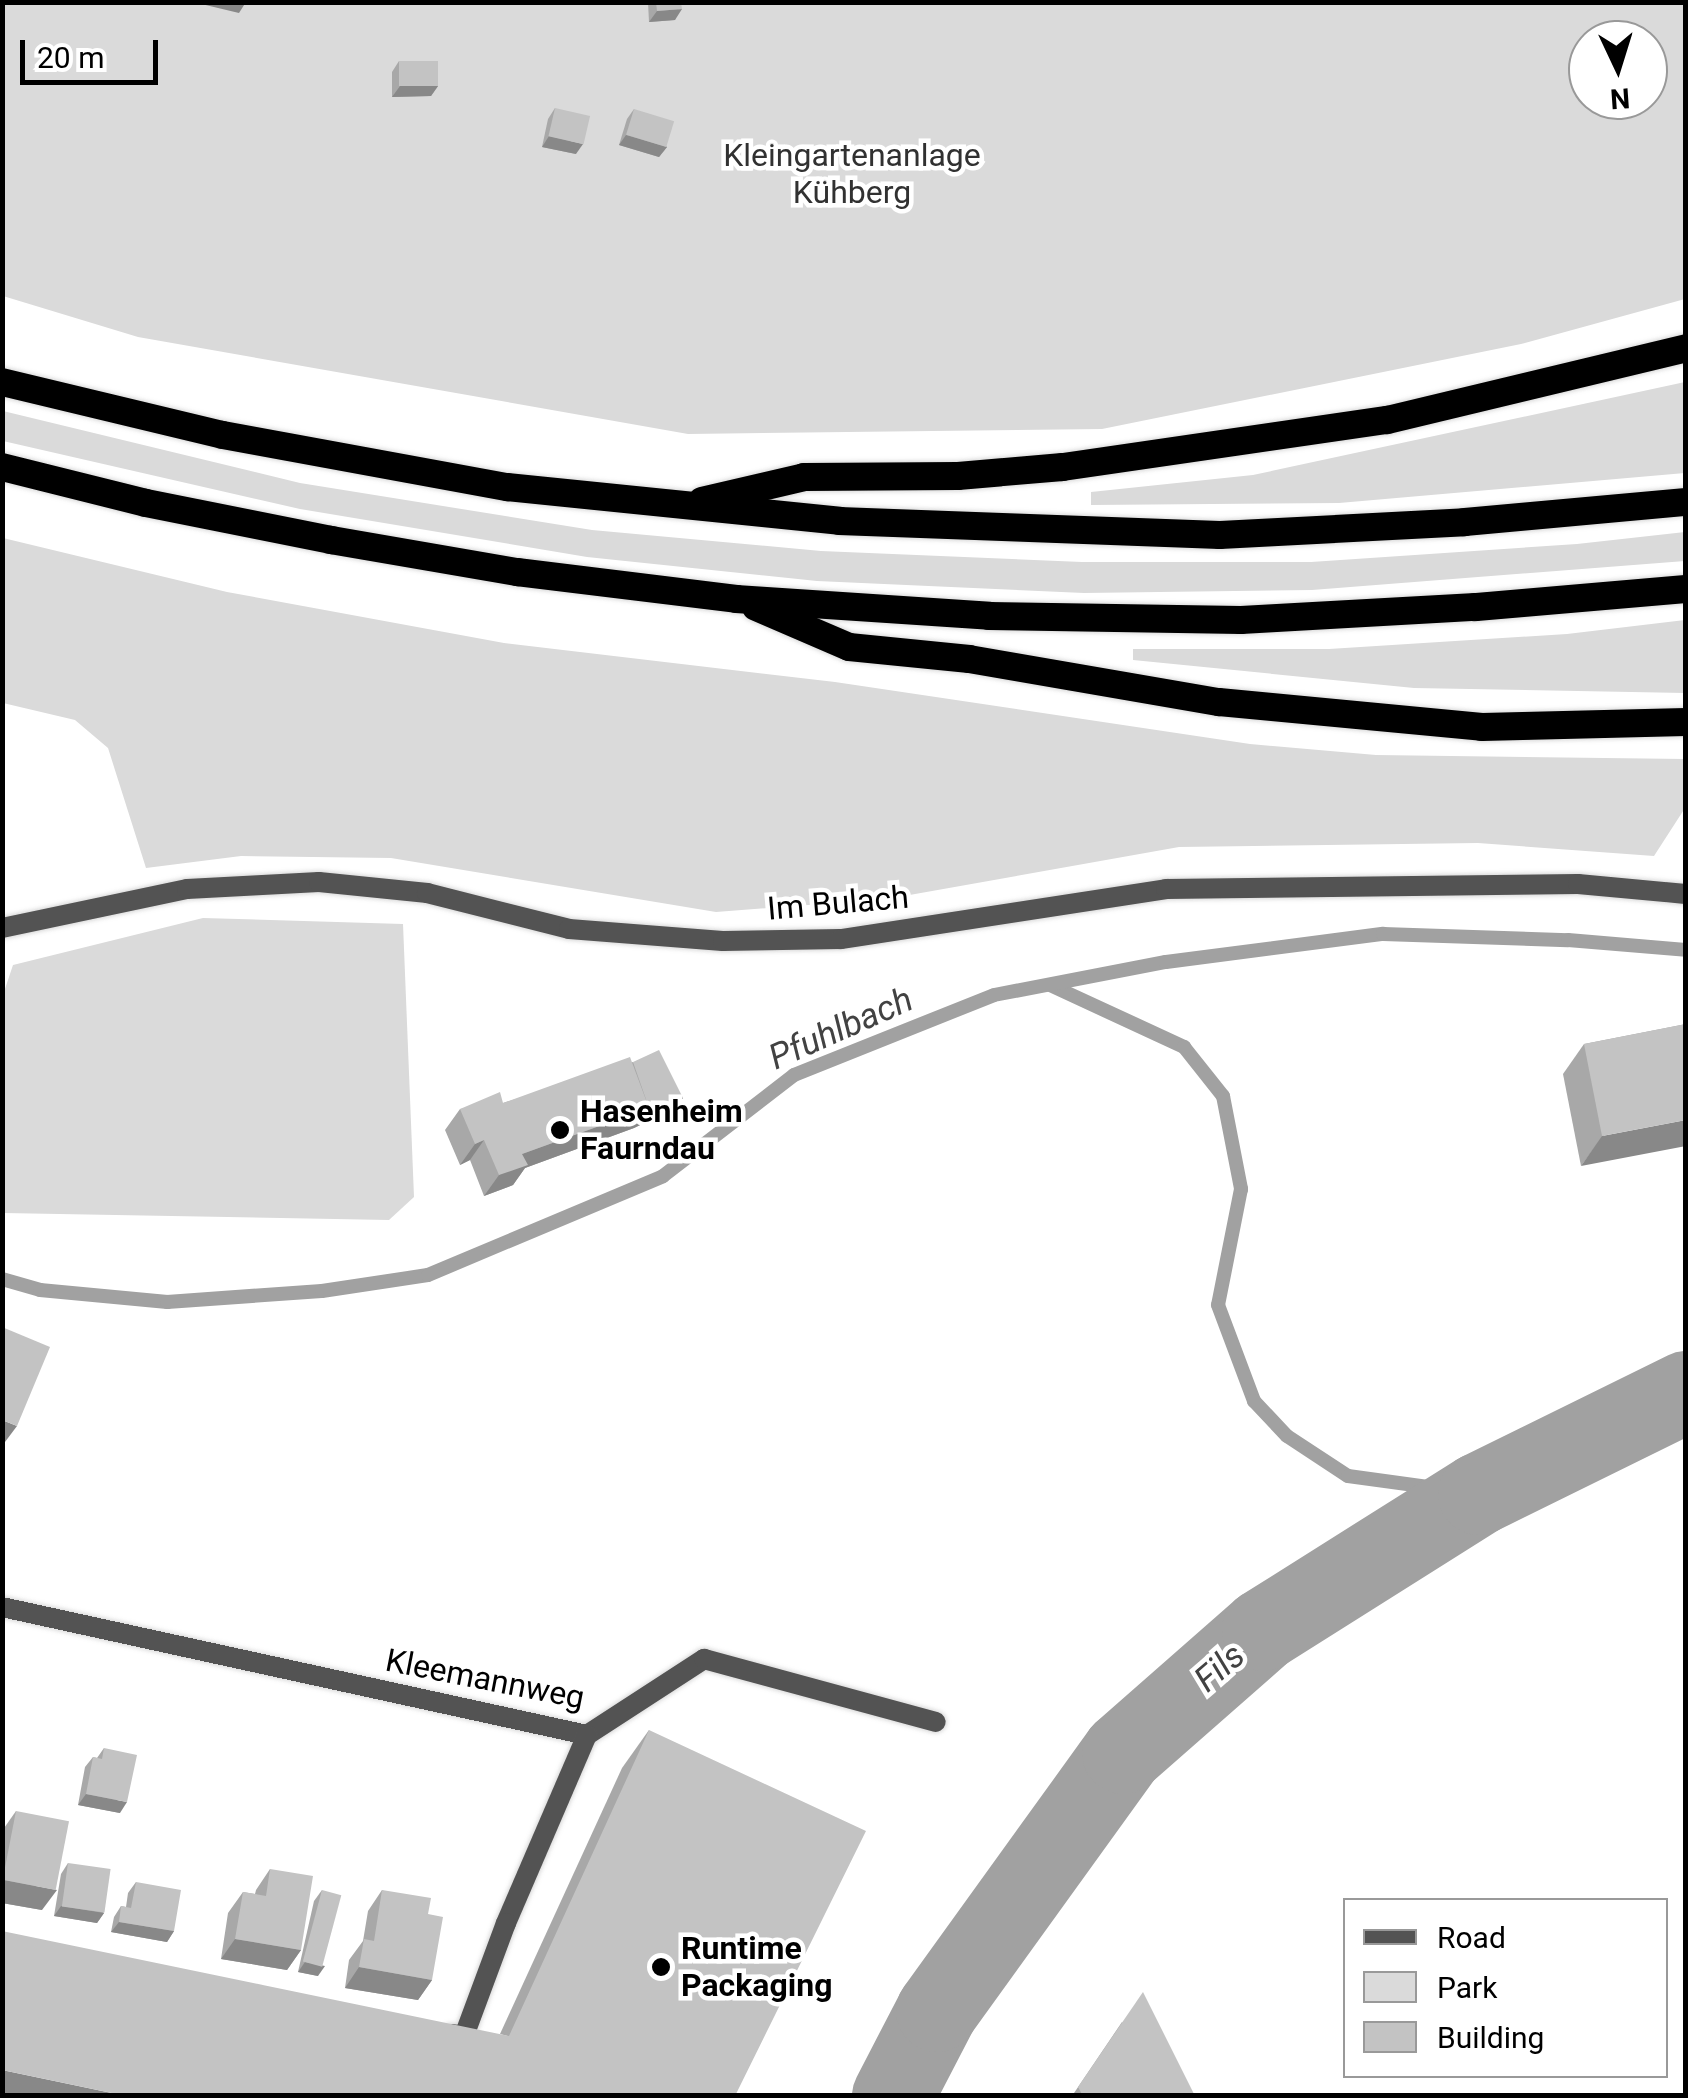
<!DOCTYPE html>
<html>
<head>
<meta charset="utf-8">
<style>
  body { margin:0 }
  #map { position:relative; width:1688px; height:2098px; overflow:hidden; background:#fff; font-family:Roboto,sans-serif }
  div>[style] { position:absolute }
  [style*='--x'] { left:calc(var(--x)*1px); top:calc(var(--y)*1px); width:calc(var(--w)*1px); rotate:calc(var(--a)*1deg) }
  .green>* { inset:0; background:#dadada }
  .stream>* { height:14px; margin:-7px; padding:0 7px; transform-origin:7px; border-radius:7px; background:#a1a1a1 }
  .river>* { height:82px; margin:-41px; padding:0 41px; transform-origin:41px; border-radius:41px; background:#a1a1a1 }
  .roads { filter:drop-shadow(0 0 2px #dbdbdb) drop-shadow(0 0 2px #dbdbdb) }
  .service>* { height:20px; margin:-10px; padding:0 10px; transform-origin:10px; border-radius:10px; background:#535353 }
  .minor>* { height:20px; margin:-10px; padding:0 10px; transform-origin:10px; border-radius:10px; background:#535353 }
  .trunk>* { height:28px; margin:-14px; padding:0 14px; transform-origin:14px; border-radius:14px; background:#000 }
  .wall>* { inset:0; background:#a8a8a8 }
  .shaded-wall>* { inset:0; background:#888 }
  .building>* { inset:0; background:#c3c3c3; transform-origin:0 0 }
  .dots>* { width:28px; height:28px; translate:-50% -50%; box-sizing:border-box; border:5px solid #fff; border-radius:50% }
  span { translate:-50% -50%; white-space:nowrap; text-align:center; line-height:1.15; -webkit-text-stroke:9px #fff; paint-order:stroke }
  .park-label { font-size:32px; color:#313131 }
  .street-label { font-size:32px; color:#000 }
  .poi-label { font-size:32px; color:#000; font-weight:700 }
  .left { translate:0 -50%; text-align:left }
  .water-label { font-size:35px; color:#424242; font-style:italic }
  .frame { position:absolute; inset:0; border:5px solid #000; pointer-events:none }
  .legend { position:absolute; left:1343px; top:1898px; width:325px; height:180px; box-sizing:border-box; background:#fff; border:2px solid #999; margin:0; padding:12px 18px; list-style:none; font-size:30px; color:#000 }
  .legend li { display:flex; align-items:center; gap:20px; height:50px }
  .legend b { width:50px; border:2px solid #999 }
  .north { position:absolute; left:1568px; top:20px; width:100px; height:100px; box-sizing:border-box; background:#fff; border:2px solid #999; border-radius:50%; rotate:176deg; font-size:28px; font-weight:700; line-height:40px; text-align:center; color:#000 }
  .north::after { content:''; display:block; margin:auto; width:35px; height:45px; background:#000; clip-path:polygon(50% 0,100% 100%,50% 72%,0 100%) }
  .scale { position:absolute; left:20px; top:40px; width:138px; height:45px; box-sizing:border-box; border:5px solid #000; border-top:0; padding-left:12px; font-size:30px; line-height:35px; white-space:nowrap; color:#000; -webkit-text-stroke:8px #fff; paint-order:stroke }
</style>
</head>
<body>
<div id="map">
  <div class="green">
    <i style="clip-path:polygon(evenodd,2px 3px,1685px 3px,1685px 299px,1521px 344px,1102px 429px,688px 434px,138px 337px,3px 296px,2px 3px,1588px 40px,1648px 40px,1648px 100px,1588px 100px,1588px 40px)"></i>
    <i style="clip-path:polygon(1685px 382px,1685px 473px,1339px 503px,1091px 505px,1091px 492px,1253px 475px)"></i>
    <i style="clip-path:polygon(3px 411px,300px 483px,592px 530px,821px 551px,1082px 562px,1311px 562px,1577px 544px,1685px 532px,1685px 561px,1312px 590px,1084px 593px,817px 581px,587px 557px,300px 509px,3px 441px)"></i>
    <i style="clip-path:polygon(3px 538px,227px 592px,504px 643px,835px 682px,1250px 744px,1376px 755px,1685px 759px,1685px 808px,1654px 856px,1478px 843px,1179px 847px,887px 899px,716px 912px,391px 858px,241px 856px,146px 868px,108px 748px,75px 720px,3px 703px)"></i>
    <i style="clip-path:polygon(1685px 620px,1685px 693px,1414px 688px,1133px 660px,1133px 649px,1329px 649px,1567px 634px)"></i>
    <i style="clip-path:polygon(203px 918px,403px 924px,414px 1197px,389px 1220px,3px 1213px,2px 998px,13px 965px)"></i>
  </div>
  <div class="stream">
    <i style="--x:1050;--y:985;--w:148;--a:24.8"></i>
    <i style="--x:1184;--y:1047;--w:63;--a:51.5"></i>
    <i style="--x:1223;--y:1096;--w:95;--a:79"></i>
    <i style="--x:1241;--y:1189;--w:118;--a:101.2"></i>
    <i style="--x:1218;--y:1305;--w:103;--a:69.4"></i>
    <i style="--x:1254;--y:1401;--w:48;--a:46.7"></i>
    <i style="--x:1287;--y:1436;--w:73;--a:33.3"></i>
    <i style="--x:1348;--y:1476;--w:132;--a:7.8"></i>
    <i style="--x:2;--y:1279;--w:40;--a:16"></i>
    <i style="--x:40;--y:1290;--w:128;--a:5.4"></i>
    <i style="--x:167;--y:1302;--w:155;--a:-4.1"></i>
    <i style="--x:322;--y:1291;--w:107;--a:-8.6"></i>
    <i style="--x:428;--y:1275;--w:255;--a:-22.8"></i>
    <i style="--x:663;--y:1176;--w:165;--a:-37.6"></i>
    <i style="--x:794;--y:1075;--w:215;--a:-21.8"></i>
    <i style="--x:994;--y:995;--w:175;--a:-10.9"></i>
    <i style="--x:1166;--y:962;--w:219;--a:-7.4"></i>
    <i style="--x:1383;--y:934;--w:185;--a:1.9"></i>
    <i style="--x:1568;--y:940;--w:118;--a:4.8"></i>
  </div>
  <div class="river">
    <i style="--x:893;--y:2096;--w:96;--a:-62.6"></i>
    <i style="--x:937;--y:2011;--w:318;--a:-54.2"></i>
    <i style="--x:1123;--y:1753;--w:186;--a:-41.3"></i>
    <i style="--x:1263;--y:1630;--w:255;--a:-32.2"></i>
    <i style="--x:1479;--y:1494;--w:231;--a:-26.2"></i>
  </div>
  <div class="roads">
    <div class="service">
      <i style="--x:587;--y:1735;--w:140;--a:-33"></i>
      <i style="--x:704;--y:1659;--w:240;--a:15.2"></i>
    </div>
    <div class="minor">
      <i style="--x:2;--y:928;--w:189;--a:-11.9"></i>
      <i style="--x:187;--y:889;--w:132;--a:-3"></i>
      <i style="--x:319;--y:882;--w:109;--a:5.8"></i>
      <i style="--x:427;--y:893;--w:146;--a:14.2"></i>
      <i style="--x:569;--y:929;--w:154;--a:4.5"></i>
      <i style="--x:723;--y:941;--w:118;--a:-1"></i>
      <i style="--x:841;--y:939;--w:329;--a:-8.7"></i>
      <i style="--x:1166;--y:889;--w:412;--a:-0.7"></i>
      <i style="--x:1578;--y:884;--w:108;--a:5.3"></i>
      <i style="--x:2;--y:1607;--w:599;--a:12.34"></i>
      <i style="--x:587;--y:1735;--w:205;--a:113.3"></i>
      <i style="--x:506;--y:1923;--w:121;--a:110.4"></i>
      <i style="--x:464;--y:2036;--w:13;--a:-171"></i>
    </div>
    <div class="trunk">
      <i style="--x:2;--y:382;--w:227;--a:13.5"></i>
      <i style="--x:223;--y:435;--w:289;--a:10.4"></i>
      <i style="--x:507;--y:487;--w:334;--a:5.8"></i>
      <i style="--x:839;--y:521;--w:381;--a:2.1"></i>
      <i style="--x:1220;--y:535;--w:245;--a:-3"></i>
      <i style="--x:1465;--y:522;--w:222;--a:-5.2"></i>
      <i style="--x:2;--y:467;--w:148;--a:14"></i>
      <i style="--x:146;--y:503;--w:189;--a:11.3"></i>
      <i style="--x:331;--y:540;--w:189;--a:9.8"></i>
      <i style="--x:517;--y:572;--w:221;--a:7"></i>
      <i style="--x:736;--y:599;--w:254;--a:3.8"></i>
      <i style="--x:989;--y:616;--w:252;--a:0.9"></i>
      <i style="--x:1241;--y:620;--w:235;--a:-3.2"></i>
      <i style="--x:1476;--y:607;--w:211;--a:-4.9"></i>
      <i style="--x:702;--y:501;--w:105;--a:-13.2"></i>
      <i style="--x:804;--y:477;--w:154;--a:-0.4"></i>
      <i style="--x:958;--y:476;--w:105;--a:-4.9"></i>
      <i style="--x:1063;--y:467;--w:327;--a:-8.3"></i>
      <i style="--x:1387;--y:420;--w:308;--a:-13.5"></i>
      <i style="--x:756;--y:607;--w:101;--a:23.3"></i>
      <i style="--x:849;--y:647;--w:121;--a:5.7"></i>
      <i style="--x:969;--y:659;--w:254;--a:9.8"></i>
      <i style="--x:1219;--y:702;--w:264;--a:5.4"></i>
      <i style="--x:1482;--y:727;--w:204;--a:-1.4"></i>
    </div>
  </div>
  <div class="wall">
    <i style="clip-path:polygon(648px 2px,681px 2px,675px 20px,649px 22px)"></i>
    <i style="clip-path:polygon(399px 61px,438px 86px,431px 96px,392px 97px,392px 72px)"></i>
    <i style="clip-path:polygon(555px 108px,576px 154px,542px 147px,548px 119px)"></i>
    <i style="clip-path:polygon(634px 109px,667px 147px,659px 157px,619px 145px,627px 119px)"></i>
    <i style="clip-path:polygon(1686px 1024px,1581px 1166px,1563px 1074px,1584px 1044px)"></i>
    <i style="clip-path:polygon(633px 1062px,683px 1098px,675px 1108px,634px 1128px,525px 1168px,513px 1185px,484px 1196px,470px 1160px,460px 1165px,445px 1130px,460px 1109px,503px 1103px)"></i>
    <i style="clip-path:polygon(649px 1730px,735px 2096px,500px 2034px,622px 1768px)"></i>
    <i style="clip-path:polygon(104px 1748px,120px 1813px,78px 1805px,85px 1767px,93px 1757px,97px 1758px)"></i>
    <i style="clip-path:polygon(16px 1811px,42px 1910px,2px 1903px,2px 1831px)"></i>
    <i style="clip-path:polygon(68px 1863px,104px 1913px,97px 1923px,54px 1916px,61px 1874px)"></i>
    <i style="clip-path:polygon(270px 1869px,301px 1950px,287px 1970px,221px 1959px,228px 1913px,243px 1892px,255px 1894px,256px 1890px)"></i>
    <i style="clip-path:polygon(136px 1882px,174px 1931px,167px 1942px,111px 1932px,114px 1917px,121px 1906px,126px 1907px,128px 1893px)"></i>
    <i style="clip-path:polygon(322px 1890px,318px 1976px,298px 1972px,314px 1901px)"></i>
    <i style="clip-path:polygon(382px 1890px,428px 1914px,432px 1980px,418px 2000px,345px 1988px,349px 1960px,363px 1941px,368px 1911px)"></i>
    <i style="clip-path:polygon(1122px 2022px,1195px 2096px,1072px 2096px)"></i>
  </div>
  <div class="shaded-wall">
    <i style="clip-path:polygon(193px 2px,246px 2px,239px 13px)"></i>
    <i style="clip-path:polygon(682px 9px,675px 20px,649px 22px,657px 11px)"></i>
    <i style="clip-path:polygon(400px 86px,438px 86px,431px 96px,392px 97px)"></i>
    <i style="clip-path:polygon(626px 135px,667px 147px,659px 157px,619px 145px)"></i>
    <i style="clip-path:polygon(549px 136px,583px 144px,576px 154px,542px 147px)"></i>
    <i style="clip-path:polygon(683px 1098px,675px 1108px,634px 1128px,525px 1168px,513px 1185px,484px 1196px,499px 1175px,522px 1154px,649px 1108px)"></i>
    <i style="clip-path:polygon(1686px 1120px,1686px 1146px,1581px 1166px,1602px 1136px)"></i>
    <i style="clip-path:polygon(484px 1140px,470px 1160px,460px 1165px,475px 1144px)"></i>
    <i style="clip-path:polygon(2px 1420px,17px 1426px,2px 1446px)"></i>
    <i style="clip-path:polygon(86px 1794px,127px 1802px,120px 1813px,78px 1805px)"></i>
    <i style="clip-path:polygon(4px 1880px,57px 1890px,42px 1910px,2px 1903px)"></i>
    <i style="clip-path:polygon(61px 1906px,104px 1913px,97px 1923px,54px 1916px)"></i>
    <i style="clip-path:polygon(119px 1922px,174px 1931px,167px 1942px,111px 1932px)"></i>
    <i style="clip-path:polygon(235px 1939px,301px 1950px,287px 1970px,221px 1959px)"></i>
    <i style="clip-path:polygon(305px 1962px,325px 1966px,318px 1976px,298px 1972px)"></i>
    <i style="clip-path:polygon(359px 1967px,432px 1980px,418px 2000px,345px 1988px)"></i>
    <i style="clip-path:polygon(2px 2070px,126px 2096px,2px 2096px)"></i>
  </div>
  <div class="building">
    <i style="clip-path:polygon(656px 2px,681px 2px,682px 9px,657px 11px)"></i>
    <i style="left:399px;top:61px;width:39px;height:25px"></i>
    <i style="left:555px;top:108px;width:36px;height:29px;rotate:13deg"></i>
    <i style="left:634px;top:109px;width:42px;height:27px;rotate:17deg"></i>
    <i style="clip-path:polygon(1686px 1024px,1686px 1120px,1602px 1136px,1584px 1044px)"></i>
    <i style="clip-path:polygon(659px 1050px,683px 1098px,642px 1118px,649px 1108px,633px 1062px)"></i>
    <i style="clip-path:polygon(630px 1057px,649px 1108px,522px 1154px,528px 1165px,499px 1175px,484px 1140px,475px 1144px,460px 1109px,500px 1092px,503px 1103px)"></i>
    <i style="clip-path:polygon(2px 1327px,50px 1347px,17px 1426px,2px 1420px)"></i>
    <i style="clip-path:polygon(649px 1730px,866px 1831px,735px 2096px,126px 2096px,2px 2070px,2px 1931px,509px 2036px)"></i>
    <i style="clip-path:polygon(104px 1748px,137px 1755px,127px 1802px,86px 1794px,93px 1757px,102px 1759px)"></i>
    <i style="left:16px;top:1811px;width:54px;height:70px;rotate:11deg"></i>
    <i style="left:68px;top:1863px;width:43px;height:44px;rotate:8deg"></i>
    <i style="clip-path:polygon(270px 1869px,313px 1876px,301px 1950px,235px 1939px,243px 1892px,266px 1896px)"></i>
    <i style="clip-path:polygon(136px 1882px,181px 1890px,174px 1931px,119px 1922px,121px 1906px,131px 1908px)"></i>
    <i style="left:322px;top:1890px;width:20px;height:74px;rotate:15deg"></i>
    <i style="clip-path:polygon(382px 1890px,431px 1898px,428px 1914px,443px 1917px,432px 1980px,359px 1967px,364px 1939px,374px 1941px)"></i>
    <i style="clip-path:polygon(1143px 1992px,1195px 2096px,1083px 2096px,1078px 2087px)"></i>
  </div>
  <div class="dots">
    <i style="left:560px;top:1130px;background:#000"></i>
    <i style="left:661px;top:1967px;background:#000"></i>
  </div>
  <div class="park-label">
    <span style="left:852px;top:174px">Kleingartenanlage<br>Kühberg</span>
  </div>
  <div class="street-label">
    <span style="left:838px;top:903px;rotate:-5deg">Im Bulach</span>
    <span style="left:485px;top:1679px;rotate:11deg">Kleemannweg</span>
  </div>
  <div class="poi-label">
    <span class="left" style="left:580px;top:1130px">Hasenheim<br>Faurndau</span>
    <span class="left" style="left:681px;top:1967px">Runtime<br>Packaging</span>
  </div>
  <div class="water-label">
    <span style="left:841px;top:1029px;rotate:-24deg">Pfuhlbach</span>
    <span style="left:1220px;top:1668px;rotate:-41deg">Fils</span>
  </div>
  <div class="frame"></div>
  <ul class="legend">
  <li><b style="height:12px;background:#535353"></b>Road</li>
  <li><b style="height:28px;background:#dadada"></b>Park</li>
  <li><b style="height:28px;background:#c3c3c3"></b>Building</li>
  </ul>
  <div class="north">N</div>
  <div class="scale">20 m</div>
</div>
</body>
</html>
